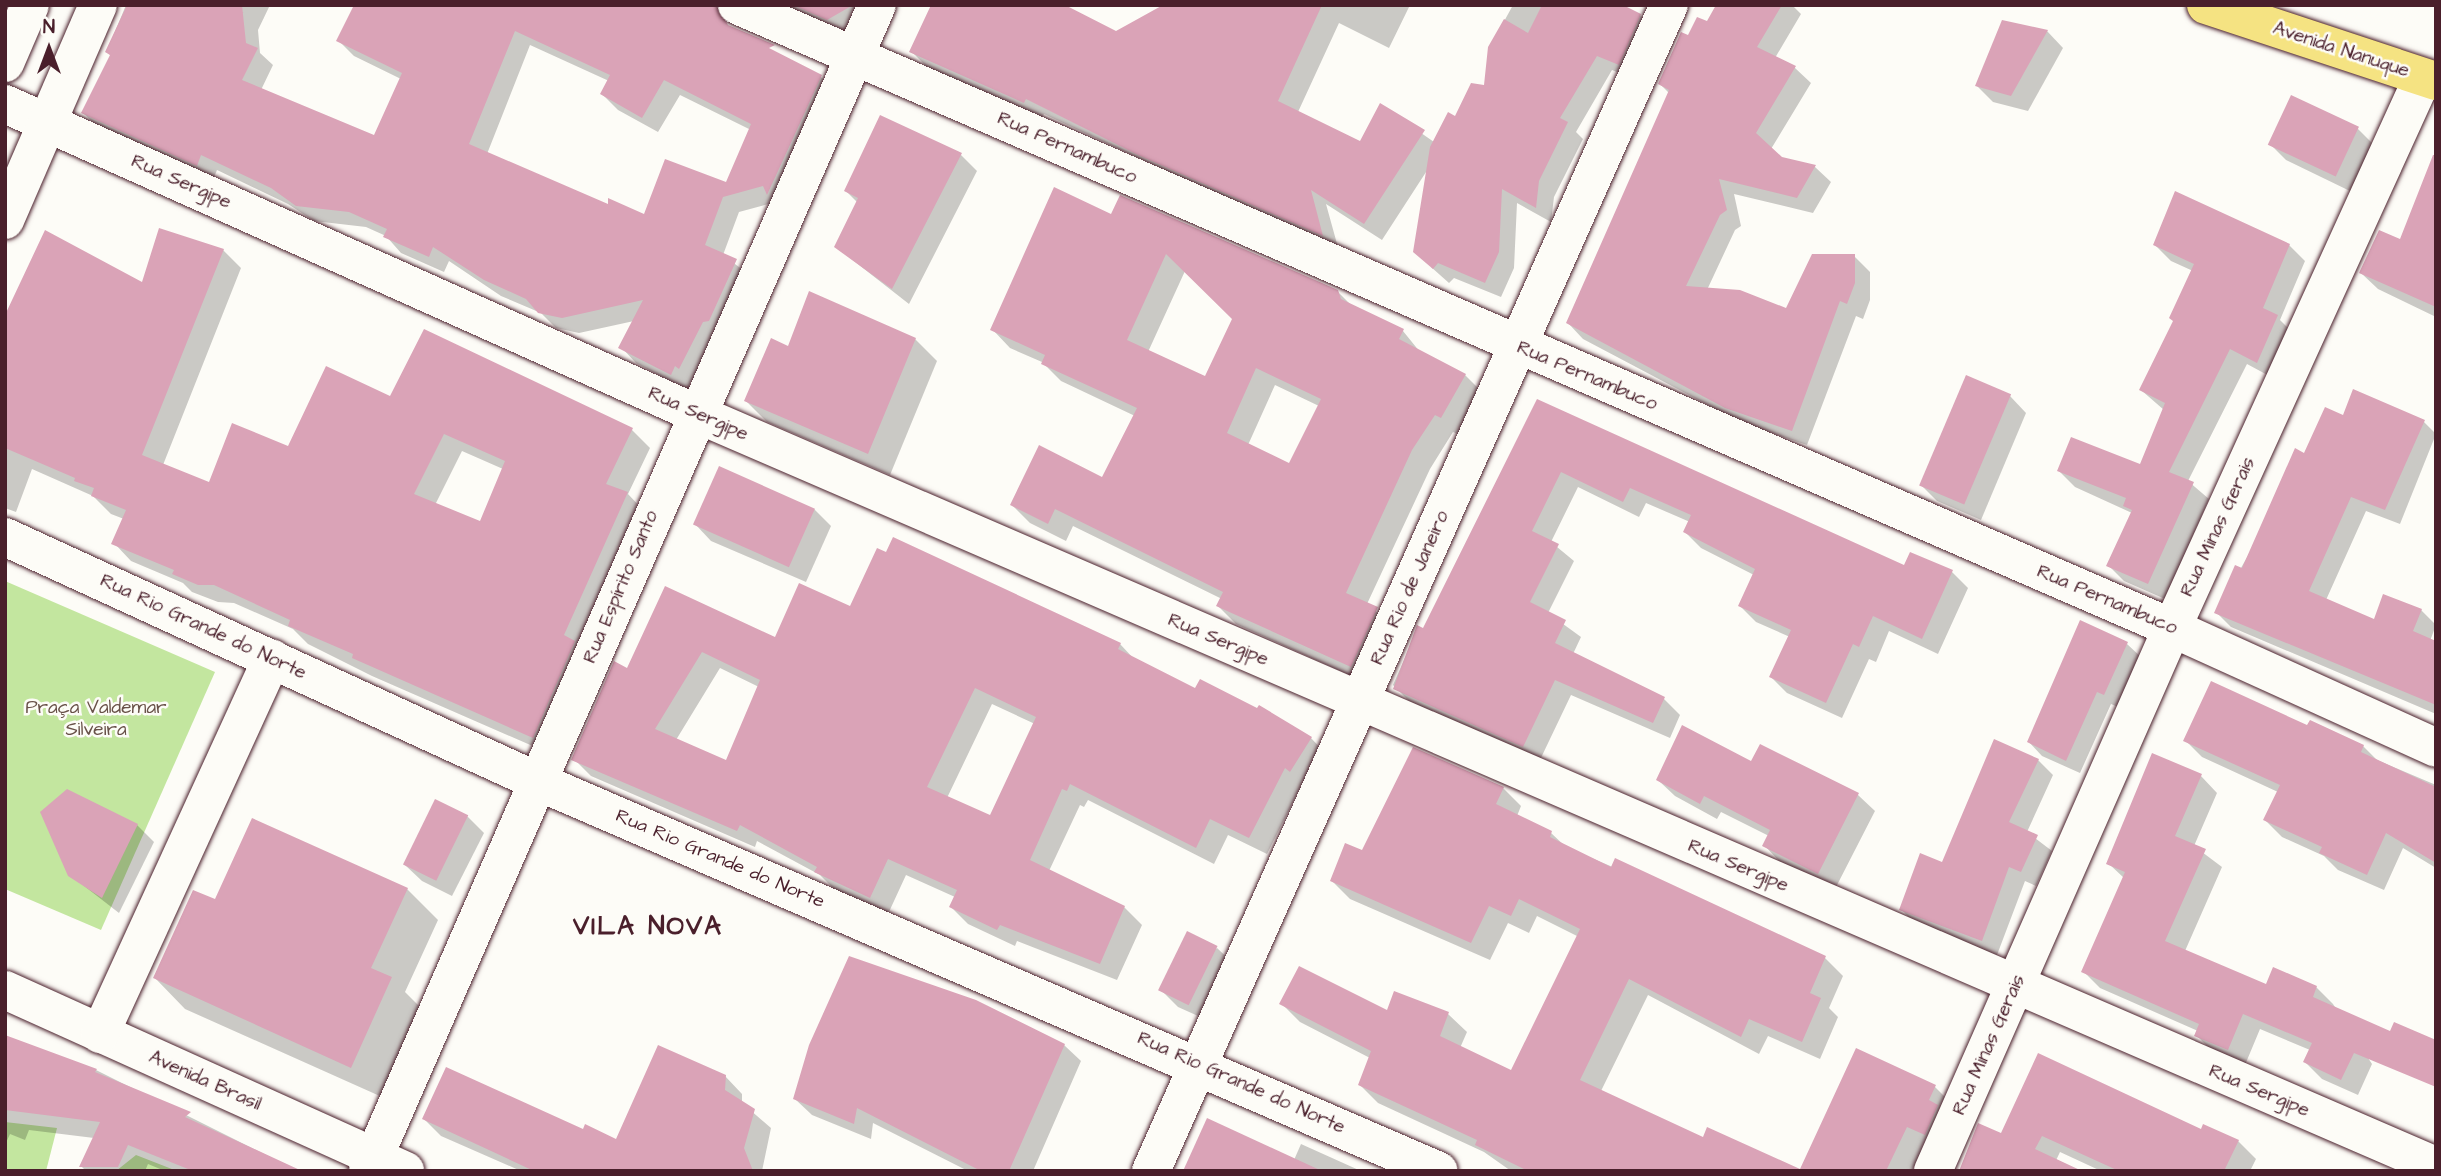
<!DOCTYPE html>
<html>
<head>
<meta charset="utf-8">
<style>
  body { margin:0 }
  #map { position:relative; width:2441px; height:1176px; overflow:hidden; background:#fdfcf7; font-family:"Architects Daughter",sans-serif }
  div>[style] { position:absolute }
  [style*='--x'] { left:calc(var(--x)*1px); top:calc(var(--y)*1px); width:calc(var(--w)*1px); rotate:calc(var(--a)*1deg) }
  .green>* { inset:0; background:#c3e69f }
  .shadow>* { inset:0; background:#0003 }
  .building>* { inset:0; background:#daa3b7; transform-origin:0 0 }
  .roads { filter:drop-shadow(0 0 2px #4a1f2b) drop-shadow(0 0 2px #4a1f2b) }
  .minor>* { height:38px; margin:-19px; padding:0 19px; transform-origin:19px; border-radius:19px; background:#fdfcf7 }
  .major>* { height:38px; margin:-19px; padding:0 19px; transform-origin:19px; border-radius:19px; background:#f5e382 }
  span { translate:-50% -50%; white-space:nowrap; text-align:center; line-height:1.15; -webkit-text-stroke:5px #fdfcf7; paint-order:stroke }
  .street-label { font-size:19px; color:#4a1f2b }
  .park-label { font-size:19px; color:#685148 }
  .district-label { font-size:26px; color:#4a1f2b; font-weight:700; letter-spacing:2px }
  .frame { position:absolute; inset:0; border:7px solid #4a1f2b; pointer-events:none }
  .north { position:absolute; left:14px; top:14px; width:70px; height:70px; -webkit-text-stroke:5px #fdfcf7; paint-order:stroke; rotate:0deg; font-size:19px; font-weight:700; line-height:28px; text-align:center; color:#4a1f2b }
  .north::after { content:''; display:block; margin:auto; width:24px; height:32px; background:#4a1f2b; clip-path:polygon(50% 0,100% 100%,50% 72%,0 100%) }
</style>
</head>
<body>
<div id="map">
  <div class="green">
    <i style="clip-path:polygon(5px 581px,215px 672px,101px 930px,5px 889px)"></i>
    <i style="clip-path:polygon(5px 1122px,57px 1128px,46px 1171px,5px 1171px)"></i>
    <i style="clip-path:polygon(136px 1155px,177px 1171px,116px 1171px)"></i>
  </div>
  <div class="shadow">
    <i style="clip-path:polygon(evenodd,126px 5px,270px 5px,258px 30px,260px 53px,273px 65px,261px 90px,375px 137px,401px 79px,354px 56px,339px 41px,354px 8px,352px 5px,645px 5px,792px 62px,821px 77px,837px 92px,776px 202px,739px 212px,723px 255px,751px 276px,695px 383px,691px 381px,687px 390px,636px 363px,621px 347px,634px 321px,579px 333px,556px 328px,541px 313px,501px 296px,449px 261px,444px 272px,401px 253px,386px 236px,366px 227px,314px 221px,288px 204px,217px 170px,213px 180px,99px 128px,83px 113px,111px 56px,107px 51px,126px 5px,530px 45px,609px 81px,602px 94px,618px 110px,658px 132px,680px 95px,751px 130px,727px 184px,645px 216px,609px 207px,487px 154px,530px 45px)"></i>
    <i style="clip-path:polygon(783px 5px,881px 5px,845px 35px)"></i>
    <i style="clip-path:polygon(1167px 5px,1410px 5px,1389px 48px,1339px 23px,1298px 112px,1361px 143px,1381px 105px,1434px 142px,1485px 87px,1490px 47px,1513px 5px,1619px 5px,1640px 15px,1656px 31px,1634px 79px,1612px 70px,1576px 132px,1583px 139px,1554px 197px,1551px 222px,1517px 203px,1514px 268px,1501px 297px,1454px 278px,1449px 283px,1431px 267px,1428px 169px,1382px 240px,1326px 204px,1339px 251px,1044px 114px,1042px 119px,929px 69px,912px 52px,1116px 33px)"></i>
    <i style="clip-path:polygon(1718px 5px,1792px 5px,1801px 14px,1775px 58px,1795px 68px,1811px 83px,1771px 149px,1781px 159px,1815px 167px,1831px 182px,1813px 213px,1734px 194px,1741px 226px,1735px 230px,1707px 290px,1787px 310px,1854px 256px,1870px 272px,1870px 300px,1863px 319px,1856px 316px,1807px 445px,1742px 423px,1583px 339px,1568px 323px,1670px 94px,1660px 84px,1689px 37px,1707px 24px)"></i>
    <i style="clip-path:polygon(2047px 31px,2063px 48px,2028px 111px,1993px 102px,1977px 86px)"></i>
    <i style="clip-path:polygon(2358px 129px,2374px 145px,2352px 192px,2286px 160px,2269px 143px)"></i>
    <i style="clip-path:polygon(961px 155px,977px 171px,909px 304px,836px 247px,858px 203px,846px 191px)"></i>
    <i style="clip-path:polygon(2436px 165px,2436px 317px,2378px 289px,2361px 273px,2401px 242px)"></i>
    <i style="clip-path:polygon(evenodd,1112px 216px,1337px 291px,1353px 307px,1403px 331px,1420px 352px,1465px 375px,1483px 393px,1460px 435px,1453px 432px,1430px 469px,1367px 604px,1395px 627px,1369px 684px,1236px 624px,1218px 606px,1222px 599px,1073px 526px,1066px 541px,1030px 523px,1012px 505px,1103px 479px,1135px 416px,1061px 381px,1042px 362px,1010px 348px,992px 329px,1112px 216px,1185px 271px,1234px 319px,1206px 378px,1148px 352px,1185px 271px,1112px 216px,1275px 385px,1319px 406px,1290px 465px,1248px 445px,1275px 385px)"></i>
    <i style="clip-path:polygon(2155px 245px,2289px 245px,2305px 261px,2280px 320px,2293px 333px,2273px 378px,2247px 364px,2188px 481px,2209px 499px,2165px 599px,2124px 581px,2108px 565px,2132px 513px,2075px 487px,2059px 471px,2141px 466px,2164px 410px,2141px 390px,2175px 322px,2193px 271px,2171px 261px)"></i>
    <i style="clip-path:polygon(evenodd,223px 250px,241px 268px,163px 465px,210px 484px,391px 398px,632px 430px,650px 448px,628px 494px,645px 512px,551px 754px,372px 676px,308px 644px,293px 629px,234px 603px,218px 602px,192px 592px,183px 583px,131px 561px,114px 543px,124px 519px,111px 514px,93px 496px,32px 469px,16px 512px,5px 508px,5px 319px,143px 284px,223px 250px,462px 451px,503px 469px,481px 524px,435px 505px,462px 451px)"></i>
    <i style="clip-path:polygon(915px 339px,937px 361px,890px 475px,767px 422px,746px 401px)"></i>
    <i style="clip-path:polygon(2010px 396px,2026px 413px,1981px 520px,1937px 501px,1921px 485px)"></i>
    <i style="clip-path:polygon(1538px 402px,1905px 568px,1952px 572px,1968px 588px,1938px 654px,1889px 631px,1876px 662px,1869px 659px,1842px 718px,1787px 693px,1771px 677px,1790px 637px,1756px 622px,1740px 606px,1754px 575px,1701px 548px,1685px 532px,1690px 522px,1646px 503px,1639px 517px,1578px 487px,1551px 542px,1574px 561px,1548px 613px,1581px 637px,1573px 654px,1664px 699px,1680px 715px,1670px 738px,1571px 695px,1539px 762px,1409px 701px,1393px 685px,1418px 628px,1424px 630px)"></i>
    <i style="clip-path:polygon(2344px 417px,2424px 422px,2436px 434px,2400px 524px,2366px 511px,2326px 600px,2375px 622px,2421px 610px,2436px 625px,2430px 641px,2436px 643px,2436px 714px,2231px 627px,2216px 612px,2305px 455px)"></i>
    <i style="clip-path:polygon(814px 509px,831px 526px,806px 582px,711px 541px,695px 524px)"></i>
    <i style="clip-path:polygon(evenodd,666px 588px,776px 639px,851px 609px,1120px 644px,1135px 660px,1196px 691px,1311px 738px,1328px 756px,1302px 784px,1267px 854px,1228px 835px,1214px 864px,1088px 800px,1084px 807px,1080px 805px,1049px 871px,1124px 907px,1142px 925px,1117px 980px,1017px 941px,1015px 946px,968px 924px,951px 907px,955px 897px,906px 875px,888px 914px,834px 889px,820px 875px,757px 841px,755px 847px,591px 776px,574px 759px,628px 670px,666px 588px,720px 668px,759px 687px,727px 762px,676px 740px,720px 668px,666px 588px,992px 704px,1035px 724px,990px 818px,947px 798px,992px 704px)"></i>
    <i style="clip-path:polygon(2127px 644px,2141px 657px,2118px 707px,2111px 704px,2080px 773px,2042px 756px,2029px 742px)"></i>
    <i style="clip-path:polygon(2308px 728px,2363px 746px,2377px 760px,2436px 785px,2436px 868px,2403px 848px,2384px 890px,2338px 870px,2324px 856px,2282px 837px,2265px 820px,2278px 792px,2202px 757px,2185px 740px)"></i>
    <i style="clip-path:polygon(1760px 747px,1858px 795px,1875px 811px,1835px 889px,1780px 862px,1764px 845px,1769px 836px,1721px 812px,1717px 819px,1675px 796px,1658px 780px,1752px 764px)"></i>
    <i style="clip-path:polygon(2038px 760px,2053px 775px,2027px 832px,2052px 851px,2036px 886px,2025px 881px,1997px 955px,1916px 925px,1901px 909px)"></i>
    <i style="clip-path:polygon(2201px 776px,2217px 793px,2194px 846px,2222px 867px,2185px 951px,2267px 986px,2316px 987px,2333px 1004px,2372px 1064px,2358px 1095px,2322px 1079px,2305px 1062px,2310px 1050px,2260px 1029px,2245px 1065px,2213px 1052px,2196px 1035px,2198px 1031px,2100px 988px,2084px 972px,2124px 878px,2108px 863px)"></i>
    <i style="clip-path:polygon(1503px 788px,1521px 806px,1517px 816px,1551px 833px,1566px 847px,1825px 958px,1843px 976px,1829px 1008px,1838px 1017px,1820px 1059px,1768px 1036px,1759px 1054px,1648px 995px,1601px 1091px,1704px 1139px,1800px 1171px,1511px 1171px,1484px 1152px,1378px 1103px,1360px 1085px,1370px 1058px,1300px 1022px,1282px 1004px,1448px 1014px,1467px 1032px,1460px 1048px,1512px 1073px,1579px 937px,1537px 916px,1529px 933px,1508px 923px,1490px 960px,1350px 899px,1332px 881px,1363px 853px)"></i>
    <i style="clip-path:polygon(467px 816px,484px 833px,452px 896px,422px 881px,405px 865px)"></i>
    <i style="clip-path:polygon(137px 825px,154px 842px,119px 913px,70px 875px)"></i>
    <i style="clip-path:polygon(407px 889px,438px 920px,405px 992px,422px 1009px,382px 1097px,185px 1009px,155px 978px,216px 902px)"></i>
    <i style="clip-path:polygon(1217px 948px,1234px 964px,1207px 1020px,1178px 1007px,1161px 990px)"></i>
    <i style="clip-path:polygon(5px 1037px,96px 1070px,298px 1171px,165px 1171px,148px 1164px,145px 1171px,86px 1171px,81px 1166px,94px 1138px,29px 1130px,25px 1140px,10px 1134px,5px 1145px)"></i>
    <i style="clip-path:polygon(1064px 1045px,1081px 1061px,1033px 1171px,968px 1171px,873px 1123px,871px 1139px,812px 1115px,795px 1099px)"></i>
    <i style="clip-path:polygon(1857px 1050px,1935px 1087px,1953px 1105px,1925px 1143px,1912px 1171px,1801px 1171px)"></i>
    <i style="clip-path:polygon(725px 1076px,742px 1094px,742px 1103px,771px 1128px,762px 1171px,521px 1171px,441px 1136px,424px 1119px,584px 1132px,617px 1142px)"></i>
    <i style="clip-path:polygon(2201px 1131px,2238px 1141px,2256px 1159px,2250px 1171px,2101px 1171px,2060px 1152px,2051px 1171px,2002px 1136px)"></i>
    <i style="clip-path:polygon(1301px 1144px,1361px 1171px,1185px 1171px,1294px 1160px)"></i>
  </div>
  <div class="building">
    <i style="clip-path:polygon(evenodd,127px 5px,242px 5px,246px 43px,258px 48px,242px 80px,374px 135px,402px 73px,336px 41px,354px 5px,716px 5px,728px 25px,775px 45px,769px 48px,822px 75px,767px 195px,763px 186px,723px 197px,705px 245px,737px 259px,709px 321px,703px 322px,679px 369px,675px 366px,671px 375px,618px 348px,643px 300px,562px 318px,538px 313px,526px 299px,484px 280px,433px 247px,429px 257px,383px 237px,387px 229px,349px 212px,296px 206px,271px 188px,201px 155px,197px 166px,81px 113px,110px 55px,105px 52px,127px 5px,515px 31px,610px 75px,600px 94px,642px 118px,664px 80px,751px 124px,726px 182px,665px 159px,644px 214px,608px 198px,608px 204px,469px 144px,515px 31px)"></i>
    <i style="clip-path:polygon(793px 5px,853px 5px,827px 20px)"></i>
    <i style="clip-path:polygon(931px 5px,1065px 5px,1116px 31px,1163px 5px,1322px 5px,1278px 101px,1360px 141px,1380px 103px,1425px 130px,1364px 224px,1311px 190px,1323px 236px,1138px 155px,1026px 99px,1024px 103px,909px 52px)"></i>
    <i style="clip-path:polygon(1542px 5px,1623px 5px,1641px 14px,1619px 65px,1597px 56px,1560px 118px,1568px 122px,1539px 181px,1536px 208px,1502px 189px,1499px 252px,1485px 283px,1438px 263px,1433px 269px,1413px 252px,1430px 147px,1448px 112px,1455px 116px,1471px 83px,1484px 85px,1488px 47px,1504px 19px,1528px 33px)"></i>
    <i style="clip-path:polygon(1716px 5px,1782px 5px,1757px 47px,1796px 66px,1756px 133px,1782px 157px,1816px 165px,1797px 198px,1719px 179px,1727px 210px,1720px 215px,1686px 286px,1740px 290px,1786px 308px,1812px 254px,1855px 254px,1855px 283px,1847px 304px,1840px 301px,1792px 431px,1725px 408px,1566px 323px,1669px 90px,1658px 84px,1681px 32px,1688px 35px,1697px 17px,1707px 21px)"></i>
    <i style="clip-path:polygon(2002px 20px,2048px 30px,2011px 96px,1975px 86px)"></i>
    <i style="left:2291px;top:95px;width:75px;height:55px;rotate:25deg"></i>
    <i style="clip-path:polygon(880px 115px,962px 153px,892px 289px,834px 247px,858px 198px,844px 191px)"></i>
    <i style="clip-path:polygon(2433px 155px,2436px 155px,2436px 307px,2359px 273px,2379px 230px,2400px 239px)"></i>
    <i style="clip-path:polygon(evenodd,1054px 187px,1111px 214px,1120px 195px,1338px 290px,1341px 299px,1404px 329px,1399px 339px,1466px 374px,1441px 418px,1435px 415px,1412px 450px,1346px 593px,1378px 607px,1351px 667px,1216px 606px,1223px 592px,1055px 509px,1048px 524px,1010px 505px,1039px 445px,1102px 477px,1137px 408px,1041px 364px,1045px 355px,990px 330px,1054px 187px,1166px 254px,1232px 319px,1205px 376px,1127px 340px,1166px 254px,1054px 187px,1256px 368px,1321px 399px,1289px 463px,1227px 433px,1256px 368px)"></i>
    <i style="clip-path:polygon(2175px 191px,2290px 244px,2263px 308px,2278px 315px,2257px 363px,2230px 349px,2169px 472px,2194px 482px,2148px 584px,2106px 566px,2132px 510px,2123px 506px,2126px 498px,2057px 471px,2071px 437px,2140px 464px,2165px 403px,2139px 390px,2173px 321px,2169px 318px,2194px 264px,2153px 245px)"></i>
    <i style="clip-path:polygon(evenodd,159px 228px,224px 249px,142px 455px,209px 482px,232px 423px,288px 446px,326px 366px,390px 396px,424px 329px,633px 428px,606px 484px,628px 492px,564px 635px,575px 641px,533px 738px,352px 658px,353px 654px,288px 626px,290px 620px,214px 585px,198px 585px,172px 574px,174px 570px,111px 544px,126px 510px,91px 496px,94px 488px,74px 481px,75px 478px,5px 448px,5px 315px,45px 230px,142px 282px,159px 228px,444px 434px,505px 461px,480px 521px,414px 494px,444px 434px)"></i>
    <i style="clip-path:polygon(809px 291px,916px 338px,868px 454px,744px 401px,771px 338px,788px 346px)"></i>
    <i style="left:1966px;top:375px;width:49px;height:120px;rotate:23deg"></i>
    <i style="clip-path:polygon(2353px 389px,2425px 420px,2385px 510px,2351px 497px,2309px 591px,2374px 619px,2383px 594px,2422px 609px,2413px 631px,2436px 641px,2436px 705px,2214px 613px,2235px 565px,2242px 568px,2295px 448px,2304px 453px,2325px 407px,2343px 415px)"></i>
    <i style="clip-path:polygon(1537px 399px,1904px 565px,1910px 552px,1953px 570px,1922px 639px,1873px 616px,1859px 647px,1853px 644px,1826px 703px,1769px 677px,1791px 630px,1738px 606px,1755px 569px,1683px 532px,1691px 515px,1630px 488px,1623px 502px,1561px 472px,1532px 531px,1559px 544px,1530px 602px,1566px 620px,1555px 643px,1665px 697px,1653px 723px,1555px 680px,1523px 747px,1393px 689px,1417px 625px,1423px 628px)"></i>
    <i style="left:719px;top:466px;width:105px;height:64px;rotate:24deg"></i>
    <i style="clip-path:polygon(evenodd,893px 537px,1121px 643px,1118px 649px,1195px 688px,1200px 679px,1257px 708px,1259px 705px,1312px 737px,1290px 772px,1285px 768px,1249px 838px,1210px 819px,1196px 848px,1070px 784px,1067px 791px,1062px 789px,1030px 860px,1125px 906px,1100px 964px,1000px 925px,997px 930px,949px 907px,957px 890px,888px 859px,870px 898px,814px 872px,817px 867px,740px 825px,737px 831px,571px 760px,614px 661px,627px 668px,665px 586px,775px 637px,799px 583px,850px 606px,877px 548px,886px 552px,893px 537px,702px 652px,760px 680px,726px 760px,655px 729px,702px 652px,893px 537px,975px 688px,1036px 717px,990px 815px,927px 787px,975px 688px)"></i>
    <i style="clip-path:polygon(2080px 620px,2128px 642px,2104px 695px,2097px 692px,2066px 761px,2027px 742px)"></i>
    <i style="clip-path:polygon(2211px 681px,2307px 725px,2310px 720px,2364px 745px,2361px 752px,2436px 787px,2436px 863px,2386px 833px,2367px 875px,2319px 853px,2322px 847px,2263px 820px,2280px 785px,2183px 741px)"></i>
    <i style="clip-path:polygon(1682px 725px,1751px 761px,1760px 744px,1859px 793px,1818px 874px,1762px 846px,1770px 830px,1704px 796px,1700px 804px,1656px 780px)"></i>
    <i style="clip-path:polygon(1994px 739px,2039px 759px,2009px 822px,2038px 835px,2021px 872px,2009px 867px,1982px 941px,1899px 910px,1920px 853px,1942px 862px)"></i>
    <i style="clip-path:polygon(1413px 747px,1504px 787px,1496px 804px,1552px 831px,1550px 837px,1611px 867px,1615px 858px,1826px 956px,1810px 993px,1821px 998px,1802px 1042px,1749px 1019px,1741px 1037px,1629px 979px,1580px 1080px,1703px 1137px,1707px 1127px,1800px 1169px,1856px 1048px,1936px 1085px,1929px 1100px,1938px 1105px,1925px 1135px,1907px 1127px,1886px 1171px,1528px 1171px,1475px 1145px,1477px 1140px,1358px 1085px,1371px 1051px,1279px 1004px,1299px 966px,1387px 1010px,1394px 991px,1449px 1012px,1440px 1036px,1511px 1070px,1580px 929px,1519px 899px,1511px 916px,1489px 906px,1471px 943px,1330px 881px,1345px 843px,1362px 850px)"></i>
    <i style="clip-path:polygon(2152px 753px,2202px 774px,2175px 836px,2206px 849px,2165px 941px,2266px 984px,2273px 967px,2317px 986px,2313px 997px,2390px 1031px,2394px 1022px,2436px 1040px,2436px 1087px,2354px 1053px,2341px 1080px,2303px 1062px,2312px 1043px,2243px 1014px,2228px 1050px,2194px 1036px,2199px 1024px,2081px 972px,2125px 872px,2106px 864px)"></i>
    <i style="clip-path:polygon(67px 789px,138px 824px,102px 898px,68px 876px,40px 812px)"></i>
    <i style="left:435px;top:799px;width:37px;height:73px;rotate:26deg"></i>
    <i style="clip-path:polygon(252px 818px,408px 888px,371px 968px,392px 977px,351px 1068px,153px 978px,193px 890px,215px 899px)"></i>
    <i style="left:1187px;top:931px;width:34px;height:66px;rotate:26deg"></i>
    <i style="clip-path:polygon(849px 956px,976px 1000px,1065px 1044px,1009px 1171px,981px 1171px,857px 1108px,854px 1124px,793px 1099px,809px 1045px)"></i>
    <i style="clip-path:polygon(5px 1035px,97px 1069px,95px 1072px,191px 1112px,185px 1117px,302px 1171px,193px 1171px,128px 1145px,118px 1167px,79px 1167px,100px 1122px,5px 1110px)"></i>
    <i style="clip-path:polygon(658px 1045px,726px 1075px,725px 1090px,755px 1109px,744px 1148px,753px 1171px,534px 1171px,422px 1119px,446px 1067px,583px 1129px,585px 1124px,616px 1139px)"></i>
    <i style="clip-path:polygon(2038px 1053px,2201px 1129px,2203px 1124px,2239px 1140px,2224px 1171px,2119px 1171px,2042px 1136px,2035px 1149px,2082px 1171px,1959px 1171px,1978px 1123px,2001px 1133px)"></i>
    <i style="clip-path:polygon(1207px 1118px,1322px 1171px,1183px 1171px)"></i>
  </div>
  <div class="roads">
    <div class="minor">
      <i style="--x:737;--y:5;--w:1564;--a:23.47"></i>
      <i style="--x:2172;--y:628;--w:290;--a:24.4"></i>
      <i style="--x:5;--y:63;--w:63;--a:-66.7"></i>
      <i style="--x:5;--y:104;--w:756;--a:24.12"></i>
      <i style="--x:695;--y:413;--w:1897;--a:23.39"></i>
      <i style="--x:5;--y:220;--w:234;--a:-66.6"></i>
      <i style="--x:5;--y:537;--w:588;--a:24.65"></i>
      <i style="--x:539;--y:782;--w:980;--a:23.38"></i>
      <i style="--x:5;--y:990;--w:439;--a:24.3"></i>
      <i style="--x:100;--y:1034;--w:413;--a:-65.4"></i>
      <i style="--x:368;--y:1171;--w:1272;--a:-66.42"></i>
      <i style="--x:1151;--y:1171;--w:1276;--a:-66.05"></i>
      <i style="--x:1933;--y:1171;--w:593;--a:-66.24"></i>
      <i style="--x:2172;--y:628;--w:605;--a:-65.51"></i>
    </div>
    <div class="major">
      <i style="--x:2206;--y:5;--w:242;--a:18.3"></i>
    </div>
  </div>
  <div class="street-label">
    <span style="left:2341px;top:50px;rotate:18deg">Avenida Nanuque</span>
    <span style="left:1067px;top:148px;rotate:24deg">Rua Pernambuco</span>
    <span style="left:181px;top:182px;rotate:24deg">Rua Sergipe</span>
    <span style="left:1587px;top:376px;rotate:23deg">Rua Pernambuco</span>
    <span style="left:698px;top:414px;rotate:24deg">Rua Sergipe</span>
    <span style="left:2218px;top:527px;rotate:-65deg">Rua Minas Gerais</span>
    <span style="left:621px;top:587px;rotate:-67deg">Rua Espírito Santo</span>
    <span style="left:1410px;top:588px;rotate:-66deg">Rua Rio de Janeiro</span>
    <span style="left:2107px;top:600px;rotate:23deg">Rua Pernambuco</span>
    <span style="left:203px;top:627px;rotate:25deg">Rua Rio Grande do Norte</span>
    <span style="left:1218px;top:640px;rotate:23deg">Rua Sergipe</span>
    <span style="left:720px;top:859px;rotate:23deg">Rua Rio Grande do Norte</span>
    <span style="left:1738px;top:866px;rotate:23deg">Rua Sergipe</span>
    <span style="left:1989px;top:1045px;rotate:-66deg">Rua Minas Gerais</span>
    <span style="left:205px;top:1081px;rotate:24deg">Avenida Brasil</span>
    <span style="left:1241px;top:1083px;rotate:24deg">Rua Rio Grande do Norte</span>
    <span style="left:2259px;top:1091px;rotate:23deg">Rua Sergipe</span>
  </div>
  <div class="park-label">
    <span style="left:96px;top:719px">Praça Valdemar<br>Silveira</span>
  </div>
  <div class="district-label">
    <span style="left:648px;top:927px">VILA NOVA</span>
  </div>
  <div class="frame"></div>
  <div class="north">N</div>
</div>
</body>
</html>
